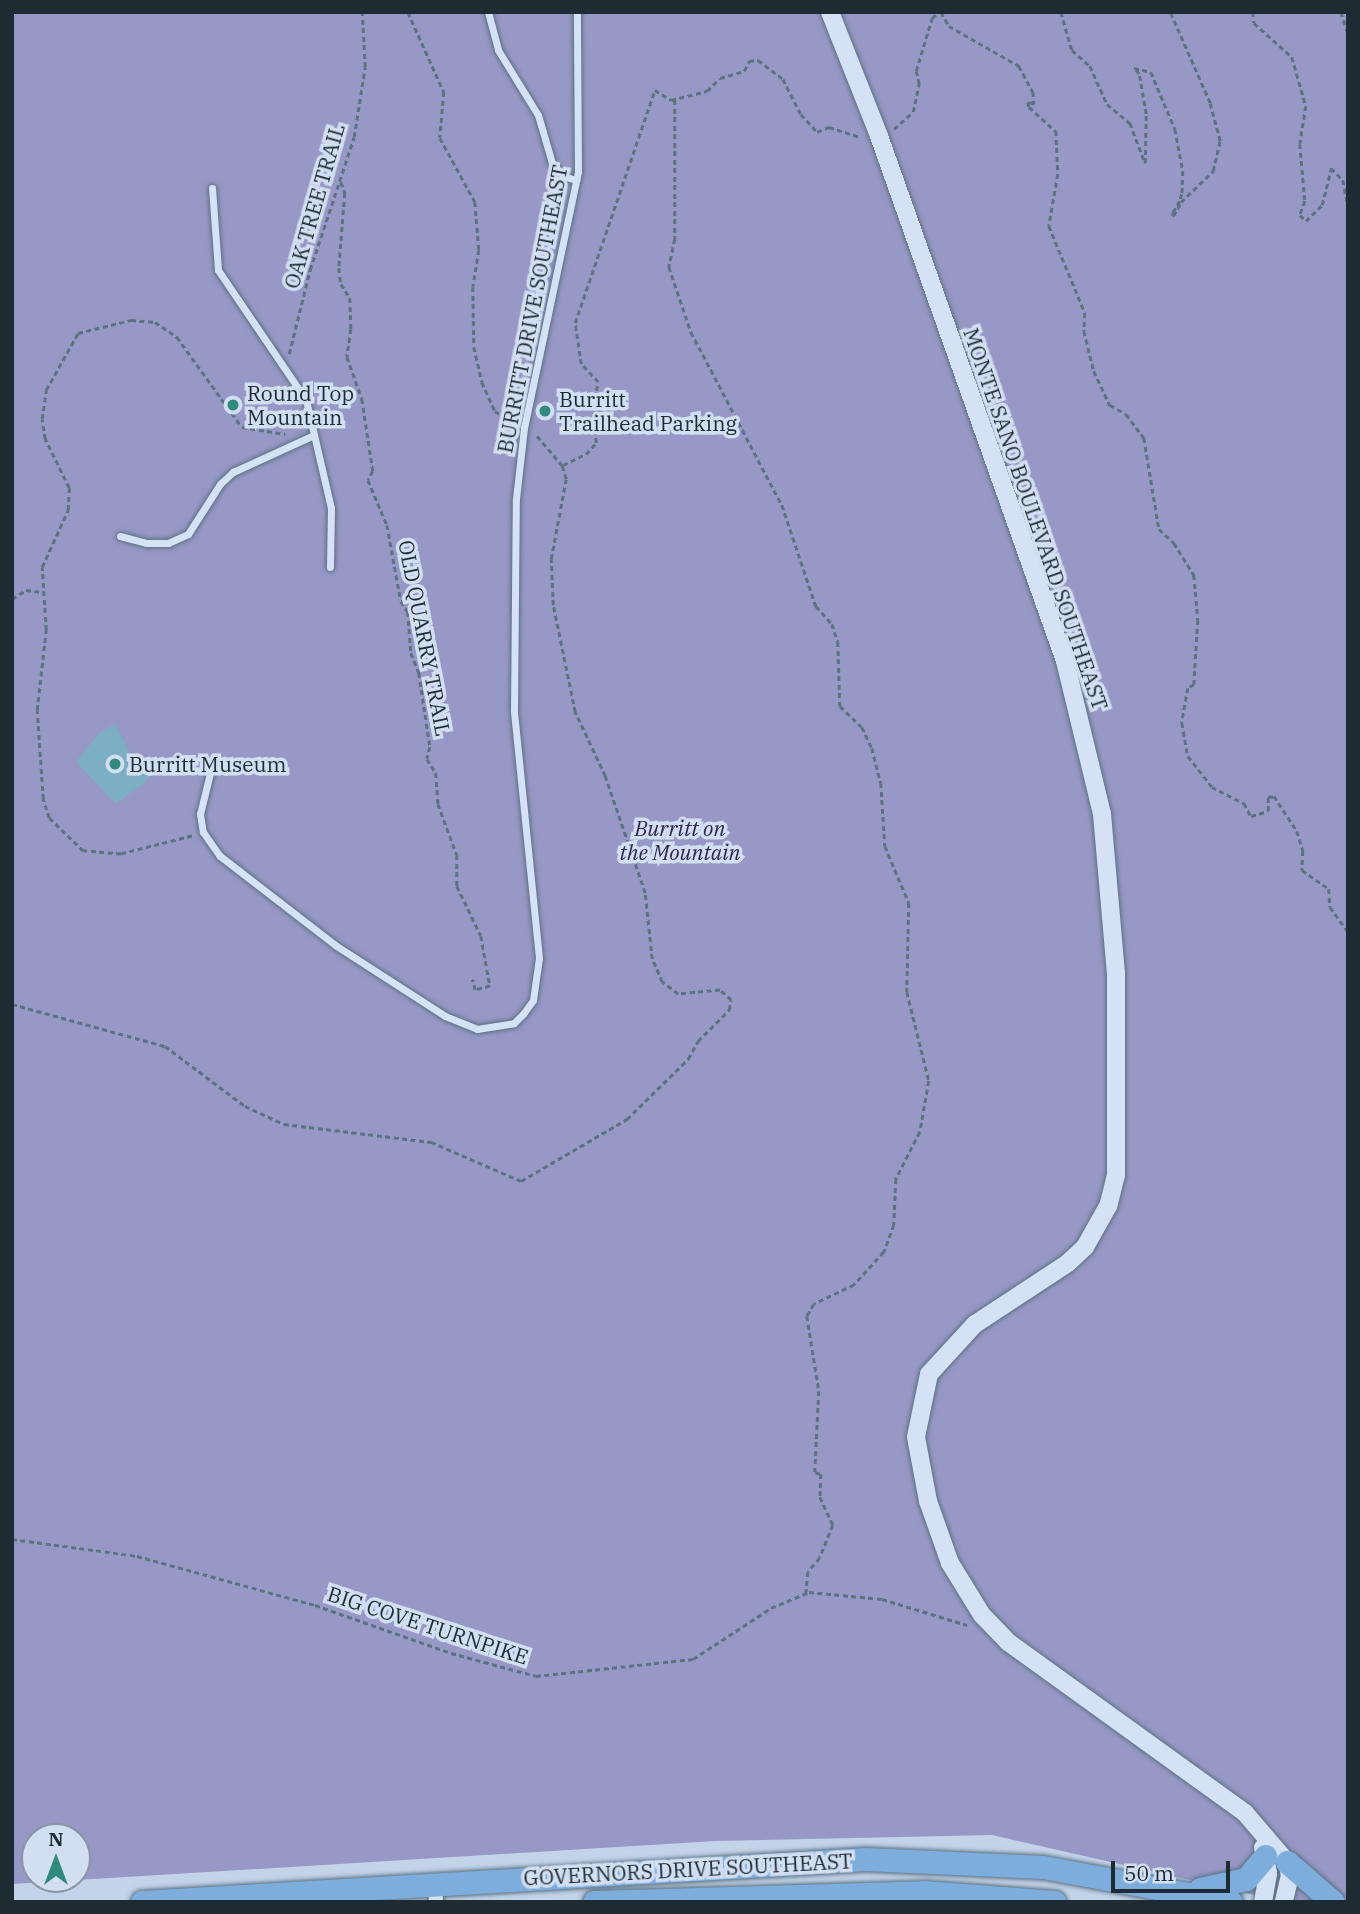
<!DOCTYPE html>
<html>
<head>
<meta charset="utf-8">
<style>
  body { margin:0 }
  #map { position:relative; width:1360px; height:1914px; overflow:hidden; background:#c3d3e9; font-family:"IBM Plex Serif",serif }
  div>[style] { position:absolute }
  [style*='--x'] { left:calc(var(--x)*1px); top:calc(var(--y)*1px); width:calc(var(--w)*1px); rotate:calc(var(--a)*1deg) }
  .green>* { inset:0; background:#9898c6 }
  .building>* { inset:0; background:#7caec4 }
  .path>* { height:2.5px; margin-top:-1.25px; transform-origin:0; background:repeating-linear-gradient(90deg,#5c7281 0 5px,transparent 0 8.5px) }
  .roads { filter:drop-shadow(0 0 2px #5c7281) drop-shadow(0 0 2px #5c7281) }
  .service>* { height:7px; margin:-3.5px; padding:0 3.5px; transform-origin:3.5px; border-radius:3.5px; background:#d5e2f5 }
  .minor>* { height:14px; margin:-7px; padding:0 7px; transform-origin:7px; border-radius:7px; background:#d5e2f5 }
  .tertiary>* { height:18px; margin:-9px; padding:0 9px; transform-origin:9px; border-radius:9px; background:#d5e2f5 }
  .trunk>* { height:23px; margin:-11.5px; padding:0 11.5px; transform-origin:11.5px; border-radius:11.5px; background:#7caddd }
  .dots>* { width:19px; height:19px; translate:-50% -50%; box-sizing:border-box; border:4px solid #d2def1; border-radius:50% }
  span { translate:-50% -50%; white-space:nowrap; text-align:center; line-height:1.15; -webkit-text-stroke:7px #d2def1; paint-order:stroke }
  .street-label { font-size:21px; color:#1e2b33 }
  .poi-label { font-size:21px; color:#1e2b33 }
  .left { translate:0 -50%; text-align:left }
  .park-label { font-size:21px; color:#2c274d; font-style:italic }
  .frame { position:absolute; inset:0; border:14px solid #1e2b33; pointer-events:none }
  .north { position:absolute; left:21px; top:1823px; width:70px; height:70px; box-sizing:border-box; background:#d2def1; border:2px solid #8a96a5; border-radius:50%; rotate:0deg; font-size:19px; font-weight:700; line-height:28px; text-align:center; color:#1e2b33 }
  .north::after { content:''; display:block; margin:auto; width:24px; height:32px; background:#328a7f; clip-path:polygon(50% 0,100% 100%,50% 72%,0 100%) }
  .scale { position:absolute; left:1111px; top:1861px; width:119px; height:32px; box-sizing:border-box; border:4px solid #1e2b33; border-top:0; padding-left:9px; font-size:21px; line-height:24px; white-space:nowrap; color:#1e2b33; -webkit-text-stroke:5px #d2def1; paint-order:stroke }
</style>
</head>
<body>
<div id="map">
  <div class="green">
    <i style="clip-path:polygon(evenodd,12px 12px,1348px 12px,1348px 1902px,1286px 1902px,992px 1835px,715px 1841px,12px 1884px,12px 12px,35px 1837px,77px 1837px,77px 1879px,35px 1879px,35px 1837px)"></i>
  </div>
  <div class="building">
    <i style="clip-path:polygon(115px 724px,131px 756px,156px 766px,145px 782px,116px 804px,76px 762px,99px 733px)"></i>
  </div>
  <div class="path">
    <i style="--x:408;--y:12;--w:88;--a:65.8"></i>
    <i style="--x:444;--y:92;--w:46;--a:95"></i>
    <i style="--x:440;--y:138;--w:73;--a:61.3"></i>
    <i style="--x:475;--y:202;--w:48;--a:85.2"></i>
    <i style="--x:479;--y:250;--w:37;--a:99"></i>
    <i style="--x:473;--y:287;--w:60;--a:89"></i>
    <i style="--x:474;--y:347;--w:36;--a:77"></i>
    <i style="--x:482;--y:382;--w:32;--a:66"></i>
    <i style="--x:495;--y:411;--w:22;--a:32"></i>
    <i style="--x:941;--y:12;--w:16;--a:60"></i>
    <i style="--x:949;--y:26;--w:81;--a:29.7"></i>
    <i style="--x:1019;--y:66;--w:30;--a:62"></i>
    <i style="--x:1033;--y:92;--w:12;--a:85"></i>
    <i style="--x:1034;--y:104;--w:6;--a:-162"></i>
    <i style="--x:1028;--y:102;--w:5;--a:79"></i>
    <i style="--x:1029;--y:107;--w:36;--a:42"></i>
    <i style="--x:1056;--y:131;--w:43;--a:87.3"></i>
    <i style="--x:1058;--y:174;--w:53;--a:99.8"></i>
    <i style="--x:1049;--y:226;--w:94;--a:67.5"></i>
    <i style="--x:1085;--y:313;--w:18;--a:93"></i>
    <i style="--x:1084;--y:331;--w:41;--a:76"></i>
    <i style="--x:1094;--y:371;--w:38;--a:65"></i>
    <i style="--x:1110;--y:405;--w:18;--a:29"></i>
    <i style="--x:1126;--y:414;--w:30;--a:53"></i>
    <i style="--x:1144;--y:438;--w:92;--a:80.6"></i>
    <i style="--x:1159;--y:529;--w:21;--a:43"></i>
    <i style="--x:1174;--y:543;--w:38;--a:58"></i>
    <i style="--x:1194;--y:575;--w:45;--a:84.9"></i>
    <i style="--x:1198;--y:620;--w:65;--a:93.5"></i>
    <i style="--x:1194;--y:685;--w:7;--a:153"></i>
    <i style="--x:1188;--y:688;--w:36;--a:100"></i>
    <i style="--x:1182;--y:723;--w:34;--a:80"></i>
    <i style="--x:1188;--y:756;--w:39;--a:52"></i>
    <i style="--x:1212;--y:787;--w:36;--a:27"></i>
    <i style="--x:1244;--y:803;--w:15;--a:62"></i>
    <i style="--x:1251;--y:816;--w:18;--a:-16"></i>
    <i style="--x:1268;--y:811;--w:14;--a:-90"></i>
    <i style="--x:1268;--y:797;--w:6;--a:-9"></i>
    <i style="--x:1274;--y:796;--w:42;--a:56.7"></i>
    <i style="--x:1297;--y:831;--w:21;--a:73"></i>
    <i style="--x:1303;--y:851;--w:19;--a:93"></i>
    <i style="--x:1302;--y:870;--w:33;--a:35"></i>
    <i style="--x:1329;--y:889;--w:18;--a:87"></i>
    <i style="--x:1330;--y:907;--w:31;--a:54"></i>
    <i style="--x:1061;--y:12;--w:40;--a:74"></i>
    <i style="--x:1072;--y:50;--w:24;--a:42"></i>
    <i style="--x:1090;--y:66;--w:42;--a:65.9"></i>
    <i style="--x:1107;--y:104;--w:30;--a:40"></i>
    <i style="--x:1130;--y:123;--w:43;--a:69.4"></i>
    <i style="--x:1145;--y:163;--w:49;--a:-88.8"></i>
    <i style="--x:1146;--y:114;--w:41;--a:-99.9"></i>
    <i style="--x:1139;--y:74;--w:8;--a:-130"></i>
    <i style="--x:1134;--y:68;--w:17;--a:13"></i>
    <i style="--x:1151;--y:72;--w:62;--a:67.2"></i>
    <i style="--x:1175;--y:129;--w:43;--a:79.2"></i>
    <i style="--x:1183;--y:171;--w:23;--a:92"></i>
    <i style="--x:1182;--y:194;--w:7;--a:106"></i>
    <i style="--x:1180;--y:201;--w:14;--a:120"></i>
    <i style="--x:1173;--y:213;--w:3;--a:90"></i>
    <i style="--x:1173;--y:216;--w:16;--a:-60"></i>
    <i style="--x:1181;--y:202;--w:45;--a:-44.1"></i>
    <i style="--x:1213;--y:171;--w:31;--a:-77"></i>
    <i style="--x:1220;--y:141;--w:39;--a:-105"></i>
    <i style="--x:1210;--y:103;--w:99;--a:-113.7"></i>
    <i style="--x:1253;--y:12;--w:11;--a:85"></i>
    <i style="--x:1254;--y:23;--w:51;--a:41.8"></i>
    <i style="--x:1292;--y:57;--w:51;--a:74.1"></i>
    <i style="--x:1306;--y:106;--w:38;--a:99"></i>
    <i style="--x:1300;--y:144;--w:57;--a:85"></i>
    <i style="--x:1305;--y:201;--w:15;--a:110"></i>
    <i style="--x:1300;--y:215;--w:8;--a:45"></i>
    <i style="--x:1306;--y:221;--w:23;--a:-45"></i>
    <i style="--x:1322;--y:205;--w:38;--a:-76"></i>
    <i style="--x:1331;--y:168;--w:17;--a:45"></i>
    <i style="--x:1343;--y:180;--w:26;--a:79"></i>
    <i style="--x:1341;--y:12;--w:23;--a:72"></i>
    <i style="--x:675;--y:100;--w:139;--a:90"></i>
    <i style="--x:675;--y:239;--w:29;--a:102"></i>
    <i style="--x:669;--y:267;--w:69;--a:71.3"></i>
    <i style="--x:691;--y:332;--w:195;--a:62.3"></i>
    <i style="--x:782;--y:505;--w:107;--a:71.4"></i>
    <i style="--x:816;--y:606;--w:24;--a:48"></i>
    <i style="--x:832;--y:624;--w:19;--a:72"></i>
    <i style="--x:838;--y:642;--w:64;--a:88.2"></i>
    <i style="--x:840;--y:706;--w:30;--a:44"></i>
    <i style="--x:862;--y:727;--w:23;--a:65"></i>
    <i style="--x:872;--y:748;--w:36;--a:76"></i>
    <i style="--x:881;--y:783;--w:63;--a:86.4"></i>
    <i style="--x:885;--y:846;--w:62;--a:67.2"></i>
    <i style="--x:909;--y:903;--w:89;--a:91.3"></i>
    <i style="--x:907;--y:992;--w:92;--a:76.1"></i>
    <i style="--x:929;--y:1081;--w:52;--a:100"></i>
    <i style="--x:920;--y:1132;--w:53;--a:117.1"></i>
    <i style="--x:896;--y:1179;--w:46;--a:92.5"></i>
    <i style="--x:894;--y:1225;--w:29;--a:110"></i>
    <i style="--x:884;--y:1252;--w:45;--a:132.3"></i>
    <i style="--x:854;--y:1285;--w:44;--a:154.6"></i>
    <i style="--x:814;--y:1304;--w:14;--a:120"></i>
    <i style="--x:807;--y:1316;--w:76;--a:80.9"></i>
    <i style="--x:819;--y:1391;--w:81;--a:92.8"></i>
    <i style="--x:815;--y:1472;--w:6;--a:18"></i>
    <i style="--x:821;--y:1474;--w:23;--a:92"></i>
    <i style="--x:820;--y:1497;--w:31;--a:65"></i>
    <i style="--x:833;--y:1525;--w:35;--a:112"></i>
    <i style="--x:820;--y:1558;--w:18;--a:131"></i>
    <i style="--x:808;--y:1572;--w:21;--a:95"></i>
    <i style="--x:894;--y:129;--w:25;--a:-42"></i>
    <i style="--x:913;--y:112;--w:29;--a:-78"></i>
    <i style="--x:919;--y:84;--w:13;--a:-103"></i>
    <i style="--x:916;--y:71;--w:55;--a:-73.2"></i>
    <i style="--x:932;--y:18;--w:9;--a:-41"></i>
    <i style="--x:341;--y:182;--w:12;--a:70"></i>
    <i style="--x:345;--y:193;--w:75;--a:94.6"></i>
    <i style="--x:339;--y:268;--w:16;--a:83"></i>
    <i style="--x:341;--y:284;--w:17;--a:57"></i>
    <i style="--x:350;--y:298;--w:31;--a:88"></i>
    <i style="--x:351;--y:329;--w:28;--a:98"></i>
    <i style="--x:347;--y:357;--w:45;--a:70.3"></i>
    <i style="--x:362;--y:399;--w:73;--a:81.3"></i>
    <i style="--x:373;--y:471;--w:10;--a:119"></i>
    <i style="--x:368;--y:480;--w:49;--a:67.1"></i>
    <i style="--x:387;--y:525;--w:77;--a:79.6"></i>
    <i style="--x:401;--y:601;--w:13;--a:58"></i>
    <i style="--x:408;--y:612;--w:41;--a:85.8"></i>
    <i style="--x:411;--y:653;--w:22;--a:68"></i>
    <i style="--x:419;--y:673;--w:75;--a:81.5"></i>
    <i style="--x:430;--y:747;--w:12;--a:104"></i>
    <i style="--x:427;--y:759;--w:17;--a:57"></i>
    <i style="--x:436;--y:773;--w:31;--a:86"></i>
    <i style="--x:438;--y:804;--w:54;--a:69.6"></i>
    <i style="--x:457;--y:855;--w:31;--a:90"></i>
    <i style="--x:457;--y:886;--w:55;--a:64.4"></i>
    <i style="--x:481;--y:936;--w:51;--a:79.8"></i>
    <i style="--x:490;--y:986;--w:16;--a:165"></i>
    <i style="--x:475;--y:990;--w:11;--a:-105"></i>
    <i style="--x:289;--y:354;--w:87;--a:-76"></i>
    <i style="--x:310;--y:270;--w:140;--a:-71.7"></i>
    <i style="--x:354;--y:137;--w:71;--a:-81.1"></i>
    <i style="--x:365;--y:67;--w:55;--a:-93.1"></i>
    <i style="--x:563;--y:465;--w:25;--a:-26"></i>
    <i style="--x:586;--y:454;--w:15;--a:-48"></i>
    <i style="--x:596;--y:443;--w:36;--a:-95"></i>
    <i style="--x:593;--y:407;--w:25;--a:-79"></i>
    <i style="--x:598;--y:382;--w:25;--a:-133"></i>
    <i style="--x:581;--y:364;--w:41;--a:-98.3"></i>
    <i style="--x:575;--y:323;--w:246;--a:-71.1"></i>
    <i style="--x:655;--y:90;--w:19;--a:32"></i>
    <i style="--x:671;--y:100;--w:37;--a:-14"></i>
    <i style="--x:707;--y:91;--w:18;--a:-45"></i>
    <i style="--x:720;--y:78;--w:25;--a:-16"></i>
    <i style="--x:744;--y:71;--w:11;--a:-63"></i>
    <i style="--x:749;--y:61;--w:9;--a:-6"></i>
    <i style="--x:758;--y:60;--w:31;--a:37"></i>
    <i style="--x:783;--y:79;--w:39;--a:63"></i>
    <i style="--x:801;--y:114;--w:24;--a:48"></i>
    <i style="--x:817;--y:132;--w:13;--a:-23"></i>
    <i style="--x:829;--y:127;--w:33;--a:18"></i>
    <i style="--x:12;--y:599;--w:17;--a:-33"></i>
    <i style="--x:26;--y:590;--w:16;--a:7"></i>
    <i style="--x:192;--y:836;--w:73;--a:165.8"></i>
    <i style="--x:121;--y:854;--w:38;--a:-175"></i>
    <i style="--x:83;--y:851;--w:47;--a:-135.9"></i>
    <i style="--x:49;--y:818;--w:20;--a:-108"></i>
    <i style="--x:43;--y:799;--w:89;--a:-93.9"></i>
    <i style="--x:37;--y:710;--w:81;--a:-83.6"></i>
    <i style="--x:46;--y:630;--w:63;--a:-93.6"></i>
    <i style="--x:42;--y:567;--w:63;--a:-65.5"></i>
    <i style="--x:68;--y:510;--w:22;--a:-87"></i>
    <i style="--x:69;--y:488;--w:55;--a:-116.1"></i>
    <i style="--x:45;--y:439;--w:20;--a:-99"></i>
    <i style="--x:42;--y:419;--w:29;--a:-82"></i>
    <i style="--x:46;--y:390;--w:65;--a:-60.7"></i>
    <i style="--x:78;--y:333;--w:55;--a:-13.8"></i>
    <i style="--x:131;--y:320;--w:24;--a:5"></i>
    <i style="--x:155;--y:322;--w:27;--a:34"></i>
    <i style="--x:177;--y:337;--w:111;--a:54.2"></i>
    <i style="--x:242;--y:427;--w:44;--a:9.2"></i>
    <i style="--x:12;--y:1004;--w:159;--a:15.4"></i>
    <i style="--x:165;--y:1046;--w:100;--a:36.9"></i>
    <i style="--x:245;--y:1106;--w:43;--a:24.8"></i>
    <i style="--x:284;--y:1124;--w:148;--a:7"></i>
    <i style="--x:431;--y:1142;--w:98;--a:23.4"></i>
    <i style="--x:521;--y:1181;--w:123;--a:-30.3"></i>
    <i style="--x:627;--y:1119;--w:86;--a:-44.5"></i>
    <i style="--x:688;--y:1059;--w:21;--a:-61"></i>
    <i style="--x:698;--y:1041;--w:44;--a:-45"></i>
    <i style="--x:729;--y:1010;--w:10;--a:-79"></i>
    <i style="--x:731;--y:1000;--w:15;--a:-138"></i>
    <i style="--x:720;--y:990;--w:42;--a:174.6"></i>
    <i style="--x:678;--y:994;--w:20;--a:-143"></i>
    <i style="--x:662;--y:982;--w:25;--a:-113"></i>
    <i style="--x:652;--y:959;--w:66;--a:-96.1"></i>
    <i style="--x:645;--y:893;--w:124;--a:-108.9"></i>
    <i style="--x:605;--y:776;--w:71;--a:-115.1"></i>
    <i style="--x:575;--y:712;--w:109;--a:-101.6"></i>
    <i style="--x:553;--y:605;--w:46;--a:-92.5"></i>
    <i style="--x:551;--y:559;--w:81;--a:-79.4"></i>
    <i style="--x:566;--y:479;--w:14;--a:-107"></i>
    <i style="--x:562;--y:466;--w:42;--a:-130.2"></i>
    <i style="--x:12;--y:1539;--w:126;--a:7.7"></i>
    <i style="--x:137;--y:1556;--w:185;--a:15.4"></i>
    <i style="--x:315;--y:1605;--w:144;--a:19.4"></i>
    <i style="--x:451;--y:1653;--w:88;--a:15.1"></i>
    <i style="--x:536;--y:1676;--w:158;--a:-6.2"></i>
    <i style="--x:693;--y:1659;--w:93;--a:-33.2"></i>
    <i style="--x:771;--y:1608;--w:41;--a:-22.8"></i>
    <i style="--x:809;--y:1592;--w:73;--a:5.5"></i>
    <i style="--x:882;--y:1599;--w:89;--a:17"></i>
  </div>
  <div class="roads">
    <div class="service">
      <i style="--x:488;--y:12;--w:39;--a:75"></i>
      <i style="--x:498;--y:50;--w:76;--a:58.4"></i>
      <i style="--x:538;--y:115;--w:50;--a:73.7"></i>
      <i style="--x:552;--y:163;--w:17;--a:50"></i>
      <i style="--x:563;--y:176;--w:14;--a:17"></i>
      <i style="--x:212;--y:188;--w:82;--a:85.8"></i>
      <i style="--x:218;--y:270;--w:157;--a:55.9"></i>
      <i style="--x:306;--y:400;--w:111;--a:77"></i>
      <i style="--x:331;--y:508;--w:59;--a:91"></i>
      <i style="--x:120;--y:536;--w:27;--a:15"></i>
      <i style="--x:146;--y:543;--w:22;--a:0"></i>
      <i style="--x:168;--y:543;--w:22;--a:-24"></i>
      <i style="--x:188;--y:534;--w:59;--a:-57.4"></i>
      <i style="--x:220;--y:484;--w:18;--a:-43"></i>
      <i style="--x:233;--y:472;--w:89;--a:-24.6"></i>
      <i style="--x:211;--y:769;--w:46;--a:103.7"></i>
      <i style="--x:200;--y:814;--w:18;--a:81"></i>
      <i style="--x:203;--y:832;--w:29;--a:55"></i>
      <i style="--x:220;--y:856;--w:145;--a:37.7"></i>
      <i style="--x:335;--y:945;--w:131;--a:32.8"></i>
      <i style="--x:445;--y:1016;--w:35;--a:22"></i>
      <i style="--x:477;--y:1029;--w:37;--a:-9"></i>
      <i style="--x:514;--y:1023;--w:13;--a:-45"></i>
      <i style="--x:523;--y:1014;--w:17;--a:-54"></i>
      <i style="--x:533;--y:1000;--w:42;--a:-81.9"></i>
      <i style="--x:539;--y:958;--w:248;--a:-95.8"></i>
      <i style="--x:514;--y:711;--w:212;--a:-89.5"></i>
      <i style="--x:516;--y:499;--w:71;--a:-83.6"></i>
      <i style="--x:524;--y:428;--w:262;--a:-78.1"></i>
      <i style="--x:578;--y:172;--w:160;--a:-90.4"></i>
    </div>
    <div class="minor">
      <i style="--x:435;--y:1883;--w:19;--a:87"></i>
    </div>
    <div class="tertiary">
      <i style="--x:830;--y:12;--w:133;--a:68.4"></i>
      <i style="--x:879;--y:136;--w:557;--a:70.49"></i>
      <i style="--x:1065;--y:661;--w:157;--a:76.4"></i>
      <i style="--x:1102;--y:814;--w:160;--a:85"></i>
      <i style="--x:1116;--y:973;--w:202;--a:90"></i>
      <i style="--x:1116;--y:1175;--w:32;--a:104"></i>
      <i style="--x:1108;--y:1206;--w:47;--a:119.3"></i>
      <i style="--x:1085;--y:1247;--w:23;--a:137"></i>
      <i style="--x:1068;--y:1263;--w:111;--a:146.7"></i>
      <i style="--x:975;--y:1324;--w:68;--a:132.6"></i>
      <i style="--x:929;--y:1374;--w:64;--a:101.7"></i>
      <i style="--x:916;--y:1437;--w:65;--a:79.4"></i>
      <i style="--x:928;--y:1501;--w:66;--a:70.5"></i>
      <i style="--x:950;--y:1563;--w:61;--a:58.4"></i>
      <i style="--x:982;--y:1615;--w:37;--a:46"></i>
      <i style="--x:1008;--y:1642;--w:292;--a:35.8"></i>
      <i style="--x:1245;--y:1813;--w:65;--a:49.4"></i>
      <i style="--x:1287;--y:1862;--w:13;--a:77"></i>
      <i style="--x:1290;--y:1875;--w:28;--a:103"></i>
      <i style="--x:1263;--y:1902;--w:29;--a:-80"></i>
      <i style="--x:1268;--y:1873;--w:26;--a:-101"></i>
    </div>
    <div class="trunk">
      <i style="--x:1287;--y:1862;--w:61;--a:41"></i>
      <i style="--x:1200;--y:1889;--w:47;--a:-12.3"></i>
      <i style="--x:1246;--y:1879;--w:30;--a:-50"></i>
      <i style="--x:142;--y:1902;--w:725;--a:-3.4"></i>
      <i style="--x:866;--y:1859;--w:177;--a:2.6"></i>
      <i style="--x:1043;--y:1867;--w:191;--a:10.5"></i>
      <i style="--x:594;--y:1902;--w:330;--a:-1.7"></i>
      <i style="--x:924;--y:1892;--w:131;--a:4.4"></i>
    </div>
  </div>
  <div class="dots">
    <i style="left:233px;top:405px;background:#328a7f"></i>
    <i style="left:545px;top:411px;background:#328a7f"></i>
    <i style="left:115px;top:764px;background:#328a7f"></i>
  </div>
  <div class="street-label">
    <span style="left:314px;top:206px;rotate:-74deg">OAK TREE TRAIL</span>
    <span style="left:532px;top:309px;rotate:-79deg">BURRITT DRIVE SOUTHEAST</span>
    <span style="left:1036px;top:519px;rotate:71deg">MONTE SANO BOULEVARD SOUTHEAST</span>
    <span style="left:425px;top:638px;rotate:79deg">OLD QUARRY TRAIL</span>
    <span style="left:428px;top:1625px;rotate:18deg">BIG COVE TURNPIKE</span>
    <span style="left:688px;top:1869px;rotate:-3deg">GOVERNORS DRIVE SOUTHEAST</span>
  </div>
  <div class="poi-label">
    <span class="left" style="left:247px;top:405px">Round Top<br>Mountain</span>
    <span class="left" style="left:559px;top:411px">Burritt<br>Trailhead Parking</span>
    <span class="left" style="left:129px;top:764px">Burritt Museum</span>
  </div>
  <div class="park-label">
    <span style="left:680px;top:840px">Burritt on<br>the Mountain</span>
  </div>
  <div class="frame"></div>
  <div class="north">N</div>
  <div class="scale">50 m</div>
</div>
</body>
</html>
